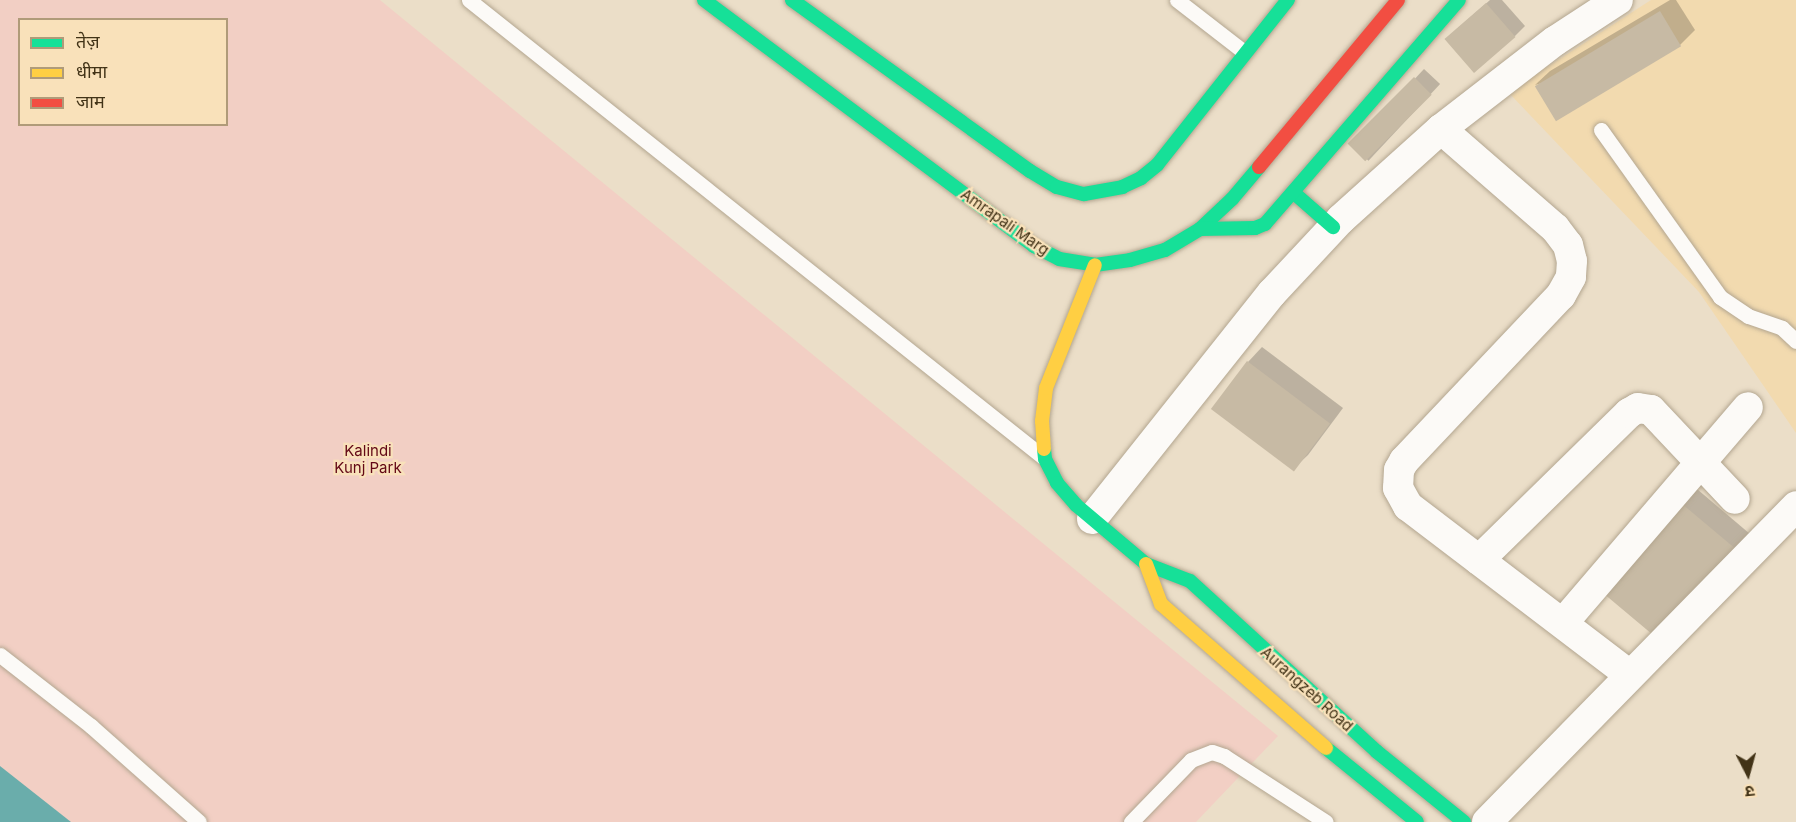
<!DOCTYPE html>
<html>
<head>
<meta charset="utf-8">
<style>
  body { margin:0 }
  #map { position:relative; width:1796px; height:822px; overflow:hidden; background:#ebdec8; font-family:Inter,"Noto Sans Devanagari",sans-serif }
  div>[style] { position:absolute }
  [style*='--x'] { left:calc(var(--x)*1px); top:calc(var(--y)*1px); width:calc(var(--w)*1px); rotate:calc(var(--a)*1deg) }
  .built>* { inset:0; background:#f2daaf }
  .green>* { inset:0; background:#f2cfc4 }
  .water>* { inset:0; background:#6aadab }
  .shadow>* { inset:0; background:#0003; transform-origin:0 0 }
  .building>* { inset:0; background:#c7baa4; transform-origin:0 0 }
  .roads { filter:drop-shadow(0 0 2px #b3a690) drop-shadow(0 0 2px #b3a690) }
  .lane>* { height:15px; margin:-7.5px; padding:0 7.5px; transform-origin:7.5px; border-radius:7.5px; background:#fcfaf7 }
  .street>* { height:30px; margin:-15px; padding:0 15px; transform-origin:15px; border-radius:15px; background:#fcfaf7 }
  .fast>* { height:14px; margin:-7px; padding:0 7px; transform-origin:7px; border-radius:7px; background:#16e098 }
  .slow>* { height:14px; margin:-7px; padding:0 7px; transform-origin:7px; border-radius:7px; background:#ffcf43 }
  .jam>* { height:14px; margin:-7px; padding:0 7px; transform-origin:7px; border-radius:7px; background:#f24e42 }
  span { translate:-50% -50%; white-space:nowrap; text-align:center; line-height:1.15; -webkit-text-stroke:4.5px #f9e1ba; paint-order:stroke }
  .street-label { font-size:15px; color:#423317 }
  .park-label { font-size:15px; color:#630816 }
  .legend { position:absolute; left:18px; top:18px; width:210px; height:108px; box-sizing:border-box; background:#f9e1ba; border:2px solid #b09b79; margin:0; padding:8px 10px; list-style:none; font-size:18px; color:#423317 }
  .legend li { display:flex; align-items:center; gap:12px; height:30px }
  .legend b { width:30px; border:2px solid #b09b79 }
  .north { position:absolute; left:1718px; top:744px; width:60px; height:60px; -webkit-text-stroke:4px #f9e1ba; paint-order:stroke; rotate:174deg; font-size:16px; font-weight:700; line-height:24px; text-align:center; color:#423317 }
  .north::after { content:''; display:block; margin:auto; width:21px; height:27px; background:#423317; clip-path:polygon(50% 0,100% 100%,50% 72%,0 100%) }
</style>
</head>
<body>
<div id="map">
  <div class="built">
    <i style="clip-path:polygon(1651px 0,1796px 0,1796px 433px,1699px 292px,1508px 92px)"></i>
  </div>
  <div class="green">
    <i style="clip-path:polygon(evenodd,0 0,380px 0,1278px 736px,1196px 822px,62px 822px,0 775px,0 0,20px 20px,226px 20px,226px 124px,20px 124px,20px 20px)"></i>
  </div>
  <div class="water">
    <i style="clip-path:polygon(0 766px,71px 822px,0 822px)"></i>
  </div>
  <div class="shadow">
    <i style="clip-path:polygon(1490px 0,1502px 0,1525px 26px,1515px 36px,1457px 29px)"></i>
    <i style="clip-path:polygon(1670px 0,1676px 0,1695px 30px,1680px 45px,1535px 85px,1550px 71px)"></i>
    <i style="left:1424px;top:69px;width:22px;height:105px;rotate:43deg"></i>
    <i style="clip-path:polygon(1262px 347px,1343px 408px,1308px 455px,1293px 469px,1248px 362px)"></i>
    <i style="clip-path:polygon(1697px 489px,1750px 534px,1674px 623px,1607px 594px)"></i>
  </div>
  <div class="building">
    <i style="left:1486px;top:3px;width:45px;height:55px;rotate:49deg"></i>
    <i style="left:1660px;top:11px;width:41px;height:146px;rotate:59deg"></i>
    <i style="left:1414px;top:77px;width:25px;height:94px;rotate:45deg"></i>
    <i style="left:1247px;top:361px;width:104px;height:60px;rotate:37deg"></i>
    <i style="left:1681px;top:503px;width:72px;height:119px;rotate:40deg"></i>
  </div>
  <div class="roads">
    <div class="lane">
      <i style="--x:469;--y:0;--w:734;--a:38.53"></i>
      <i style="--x:1177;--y:0;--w:85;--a:37.8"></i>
      <i style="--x:1601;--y:130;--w:205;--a:54.5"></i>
      <i style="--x:1720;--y:297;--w:34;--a:34"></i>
      <i style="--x:1748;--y:316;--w:36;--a:19"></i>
      <i style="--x:1782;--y:328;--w:19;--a:43"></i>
      <i style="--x:0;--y:655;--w:115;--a:38"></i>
      <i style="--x:91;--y:726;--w:144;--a:41.6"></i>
      <i style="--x:1131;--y:822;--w:86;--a:-45.9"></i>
      <i style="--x:1191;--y:760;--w:22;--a:-21"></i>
      <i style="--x:1212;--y:752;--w:13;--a:18"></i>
      <i style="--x:1224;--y:756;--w:121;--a:32.9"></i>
    </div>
    <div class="street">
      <i style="--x:1441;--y:129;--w:151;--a:41"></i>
      <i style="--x:1555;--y:228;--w:21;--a:53"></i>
      <i style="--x:1568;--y:245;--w:16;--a:76"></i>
      <i style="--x:1572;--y:261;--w:16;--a:94"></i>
      <i style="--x:1571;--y:277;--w:21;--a:119"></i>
      <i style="--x:1561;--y:295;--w:228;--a:133.4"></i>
      <i style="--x:1404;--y:461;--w:10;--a:119"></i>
      <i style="--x:1399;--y:470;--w:18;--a:93"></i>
      <i style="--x:1398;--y:488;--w:21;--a:61"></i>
      <i style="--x:1408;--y:506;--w:279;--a:37.3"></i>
      <i style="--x:1092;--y:519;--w:289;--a:-51.5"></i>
      <i style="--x:1272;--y:293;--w:101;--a:-47"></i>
      <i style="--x:1341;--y:219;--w:135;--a:-42"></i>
      <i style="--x:1441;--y:129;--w:144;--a:-37.7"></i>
      <i style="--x:1555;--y:41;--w:75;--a:-33.1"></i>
      <i style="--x:1479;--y:560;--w:210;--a:-44.4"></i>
      <i style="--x:1629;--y:413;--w:10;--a:-29"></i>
      <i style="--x:1638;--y:408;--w:13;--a:9"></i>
      <i style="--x:1651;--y:410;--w:122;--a:46.7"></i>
      <i style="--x:1563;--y:623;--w:284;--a:-49.4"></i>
      <i style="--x:1487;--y:822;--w:442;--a:-45.6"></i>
    </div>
    <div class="fast">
      <i style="--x:704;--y:0;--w:412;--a:36.7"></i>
      <i style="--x:1034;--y:246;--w:28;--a:27"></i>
      <i style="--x:1059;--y:259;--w:36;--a:9"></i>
      <i style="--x:1095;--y:265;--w:35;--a:-8"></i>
      <i style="--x:1130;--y:260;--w:36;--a:-16"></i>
      <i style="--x:1165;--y:250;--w:41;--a:-31"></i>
      <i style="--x:1200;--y:229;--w:44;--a:-43.2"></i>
      <i style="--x:1232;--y:199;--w:42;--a:-49.8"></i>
      <i style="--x:792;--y:0;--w:293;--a:35.7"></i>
      <i style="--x:1030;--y:171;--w:31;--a:31"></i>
      <i style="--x:1057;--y:187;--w:28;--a:15"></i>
      <i style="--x:1084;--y:194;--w:39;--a:-10"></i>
      <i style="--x:1122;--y:187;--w:21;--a:-25"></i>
      <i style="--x:1141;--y:178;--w:21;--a:-39"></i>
      <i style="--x:1157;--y:165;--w:211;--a:-51.6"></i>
      <i style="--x:1294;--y:193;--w:52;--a:41.1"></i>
      <i style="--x:1200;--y:229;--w:55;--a:-1"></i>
      <i style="--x:1255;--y:228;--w:11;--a:-22"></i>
      <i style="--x:1265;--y:224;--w:296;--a:-49.1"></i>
      <i style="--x:1044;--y:449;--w:10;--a:84"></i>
      <i style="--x:1045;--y:459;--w:27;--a:63"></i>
      <i style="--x:1057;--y:483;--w:29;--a:49"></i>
      <i style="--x:1076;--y:505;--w:92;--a:40.1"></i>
      <i style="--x:1146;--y:564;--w:47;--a:21.1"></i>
      <i style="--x:1190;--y:581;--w:252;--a:42.4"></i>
      <i style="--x:1376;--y:751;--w:113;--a:38.9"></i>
      <i style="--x:1326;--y:748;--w:117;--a:39.1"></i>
    </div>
    <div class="slow">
      <i style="--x:1044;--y:449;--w:28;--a:-94"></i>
      <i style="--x:1042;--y:421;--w:33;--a:-83"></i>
      <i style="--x:1046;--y:388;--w:132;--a:-68.3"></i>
      <i style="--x:1146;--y:564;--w:43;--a:69.4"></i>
      <i style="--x:1161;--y:604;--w:219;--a:41.1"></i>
    </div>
    <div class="jam">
      <i style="--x:1259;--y:167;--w:217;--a:-50.2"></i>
    </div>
  </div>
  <div class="street-label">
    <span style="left:1005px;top:222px;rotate:35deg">Amrapali Marg</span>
    <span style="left:1307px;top:689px;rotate:42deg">Aurangzeb Road</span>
  </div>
  <div class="park-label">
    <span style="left:368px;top:459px">Kalindi<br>Kunj Park</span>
  </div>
  <ul class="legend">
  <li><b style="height:8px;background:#16e098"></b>तेज़</li>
  <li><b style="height:8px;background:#ffcf43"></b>धीमा</li>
  <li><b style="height:8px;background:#f24e42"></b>जाम</li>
  </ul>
  <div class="north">उ</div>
</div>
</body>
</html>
